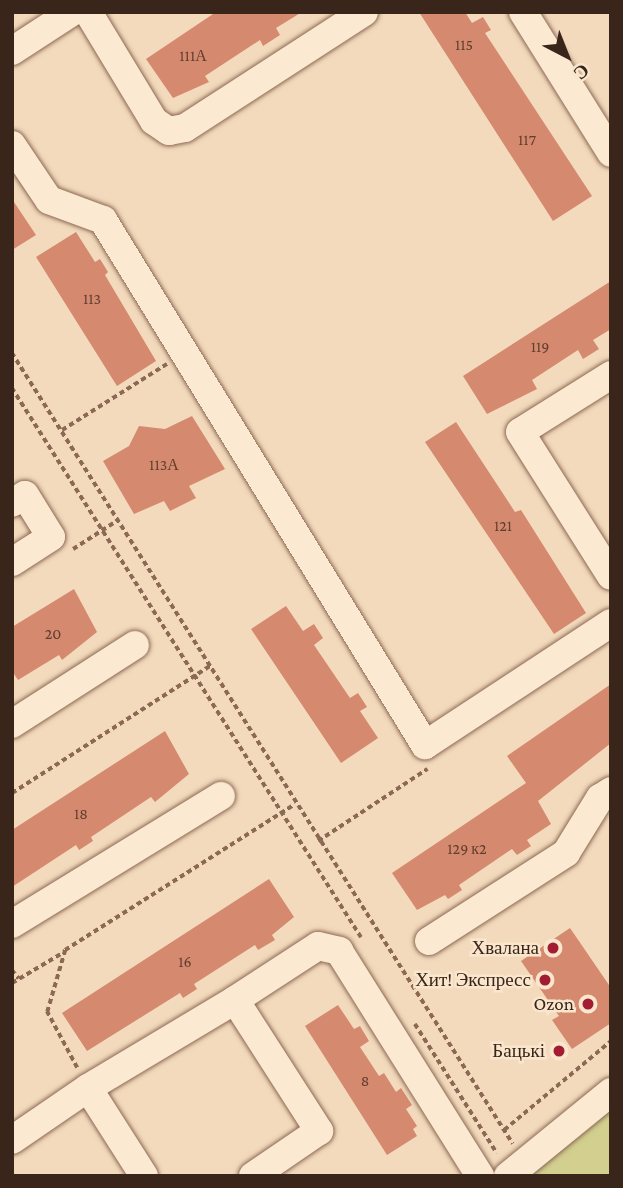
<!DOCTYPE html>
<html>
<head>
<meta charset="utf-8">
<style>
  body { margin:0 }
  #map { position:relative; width:623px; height:1188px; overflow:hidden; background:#f3dabc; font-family:"Crimson Pro",serif }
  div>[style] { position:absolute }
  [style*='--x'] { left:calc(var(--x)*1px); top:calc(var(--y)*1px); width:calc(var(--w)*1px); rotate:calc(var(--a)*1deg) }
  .green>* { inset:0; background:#d2cf8f }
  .building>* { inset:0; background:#d5896e }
  .path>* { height:3.5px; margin-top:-1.75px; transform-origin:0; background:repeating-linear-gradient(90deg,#8c6954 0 5px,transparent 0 8.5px) }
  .roads { filter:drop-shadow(0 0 2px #8c6954) drop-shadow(0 0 2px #8c6954) }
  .minor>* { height:28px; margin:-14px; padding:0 14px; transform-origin:14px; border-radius:14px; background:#fce9d1 }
  .dots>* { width:19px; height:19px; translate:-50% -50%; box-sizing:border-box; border:4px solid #f9e6cd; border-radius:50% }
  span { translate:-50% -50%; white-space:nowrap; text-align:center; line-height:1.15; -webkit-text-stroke:5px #f9e6cd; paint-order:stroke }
  .number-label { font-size:16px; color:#613e2f }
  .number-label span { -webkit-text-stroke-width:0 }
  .poi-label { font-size:19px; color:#3a251a }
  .right { translate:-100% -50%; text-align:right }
  .frame { position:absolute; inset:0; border:14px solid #3a251a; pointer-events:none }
  .north { position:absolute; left:532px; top:21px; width:70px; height:70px; -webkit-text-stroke:5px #f9e6cd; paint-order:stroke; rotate:138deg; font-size:19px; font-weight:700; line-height:28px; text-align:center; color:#3a251a }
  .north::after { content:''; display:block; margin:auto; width:24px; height:32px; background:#3a251a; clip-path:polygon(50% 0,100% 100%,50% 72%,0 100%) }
</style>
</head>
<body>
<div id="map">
  <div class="green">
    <i style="clip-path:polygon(611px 1109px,611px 1176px,528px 1176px)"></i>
  </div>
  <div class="building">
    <i style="clip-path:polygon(216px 12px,302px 12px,276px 28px,280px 35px,263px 46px,260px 40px,205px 76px,209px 82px,173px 98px,146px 59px)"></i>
    <i style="clip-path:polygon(419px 12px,465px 12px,472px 23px,483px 17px,491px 30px,485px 33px,592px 196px,553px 221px)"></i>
    <i style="clip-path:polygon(12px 199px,36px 235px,12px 250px)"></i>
    <i style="clip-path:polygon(76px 232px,95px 262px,100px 259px,108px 272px,105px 275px,156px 361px,117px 386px,36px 257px)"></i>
    <i style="clip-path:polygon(611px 281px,611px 329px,593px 340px,599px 349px,583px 359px,578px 350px,532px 380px,537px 389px,487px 414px,463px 376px)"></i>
    <i style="clip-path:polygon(192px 416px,225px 469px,189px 486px,196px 498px,170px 511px,164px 501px,134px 514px,103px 461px,129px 446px,139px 426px,165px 429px)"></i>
    <i style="clip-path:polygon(456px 422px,515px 512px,521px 510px,586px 613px,554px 634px,425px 442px)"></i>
    <i style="clip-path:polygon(74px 589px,97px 632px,62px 660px,59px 655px,18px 680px,12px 671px,12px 627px)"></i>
    <i style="clip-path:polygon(286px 606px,303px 631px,314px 624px,323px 638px,314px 645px,350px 698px,358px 693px,367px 707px,360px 711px,378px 738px,341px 763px,251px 629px)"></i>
    <i style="clip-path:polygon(611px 684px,611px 743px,538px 801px,551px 824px,527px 840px,531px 846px,517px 855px,512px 849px,459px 885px,462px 890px,448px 899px,445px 895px,417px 910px,392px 873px,526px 783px,507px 756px)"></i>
    <i style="clip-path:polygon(165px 731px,189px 774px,155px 802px,151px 797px,91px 837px,93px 841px,79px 850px,76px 845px,12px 887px,12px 830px)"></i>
    <i style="clip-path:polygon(269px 879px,294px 917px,272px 935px,275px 940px,258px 950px,255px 945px,194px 984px,197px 989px,183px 998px,180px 993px,87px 1051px,62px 1013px)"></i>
    <i style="clip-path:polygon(570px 928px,611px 988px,611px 1023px,572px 1049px,552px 1020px,559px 1016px,521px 961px)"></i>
    <i style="clip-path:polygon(338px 1005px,354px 1029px,360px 1026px,369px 1041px,360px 1047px,379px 1076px,384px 1073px,396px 1092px,401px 1088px,412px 1105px,406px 1109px,417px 1126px,413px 1129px,417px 1136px,387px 1155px,305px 1026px)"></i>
  </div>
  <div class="path">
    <i style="--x:12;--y:353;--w:936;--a:57.65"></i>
    <i style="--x:12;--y:388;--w:651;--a:57.56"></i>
    <i style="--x:62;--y:430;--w:124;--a:-32.2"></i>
    <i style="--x:73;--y:549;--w:54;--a:-32.8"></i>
    <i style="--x:12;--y:793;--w:235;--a:-32.7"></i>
    <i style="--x:318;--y:841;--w:131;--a:-33.4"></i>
    <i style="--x:12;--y:970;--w:11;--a:52"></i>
    <i style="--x:12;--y:983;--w:61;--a:-30.8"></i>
    <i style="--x:415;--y:1024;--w:153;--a:57.6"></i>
    <i style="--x:77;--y:1068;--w:64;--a:-118.2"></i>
    <i style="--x:47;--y:1012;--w:65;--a:-73.8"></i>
    <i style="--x:65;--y:950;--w:272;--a:-32.4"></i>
    <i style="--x:504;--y:1130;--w:139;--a:-39.8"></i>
  </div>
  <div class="roads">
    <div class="minor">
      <i style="--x:88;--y:12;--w:127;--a:58.8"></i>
      <i style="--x:154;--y:121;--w:18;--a:34"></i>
      <i style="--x:169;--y:131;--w:16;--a:-11"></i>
      <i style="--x:185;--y:128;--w:213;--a:-32.9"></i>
      <i style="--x:523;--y:12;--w:166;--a:58"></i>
      <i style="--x:12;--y:51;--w:72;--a:-33"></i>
      <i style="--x:12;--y:145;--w:66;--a:56.1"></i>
      <i style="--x:49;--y:200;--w:58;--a:20.3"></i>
      <i style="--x:103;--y:220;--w:616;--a:58.48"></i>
      <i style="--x:425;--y:745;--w:222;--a:-33.3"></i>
      <i style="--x:611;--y:375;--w:107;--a:147.9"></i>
      <i style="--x:520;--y:432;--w:170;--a:57.7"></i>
      <i style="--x:12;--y:503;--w:15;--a:-32"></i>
      <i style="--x:25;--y:495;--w:49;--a:58.2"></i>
      <i style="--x:51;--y:537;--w:46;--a:147.3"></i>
      <i style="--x:12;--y:724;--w:146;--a:-32.7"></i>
      <i style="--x:12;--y:924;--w:245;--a:-31.5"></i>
      <i style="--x:429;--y:941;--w:163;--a:-32.7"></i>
      <i style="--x:566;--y:853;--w:65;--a:-58.3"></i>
      <i style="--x:600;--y:798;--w:13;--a:-32"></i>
      <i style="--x:235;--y:1000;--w:99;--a:-33"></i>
      <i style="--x:318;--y:946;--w:22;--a:13"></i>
      <i style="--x:339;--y:951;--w:266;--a:57.9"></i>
      <i style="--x:88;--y:1088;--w:104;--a:57.5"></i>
      <i style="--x:12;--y:1140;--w:92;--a:-34.4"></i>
      <i style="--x:88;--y:1088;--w:171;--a:-30.9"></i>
      <i style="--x:235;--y:1000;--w:156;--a:57.3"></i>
      <i style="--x:319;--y:1131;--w:80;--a:145.7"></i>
      <i style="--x:508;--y:1176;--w:133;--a:-39.2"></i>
    </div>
  </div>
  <div class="dots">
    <i style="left:553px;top:948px;background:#a21d32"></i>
    <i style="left:545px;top:980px;background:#a21d32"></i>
    <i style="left:588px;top:1004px;background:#a21d32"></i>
    <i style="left:559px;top:1051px;background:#a21d32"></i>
  </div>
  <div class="number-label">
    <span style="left:464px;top:45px">115</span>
    <span style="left:193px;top:56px">111А</span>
    <span style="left:527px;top:140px">117</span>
    <span style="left:92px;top:299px">113</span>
    <span style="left:540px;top:347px">119</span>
    <span style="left:164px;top:465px">113А</span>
    <span style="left:503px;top:526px">121</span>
    <span style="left:53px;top:634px">20</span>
    <span style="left:81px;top:814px">18</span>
    <span style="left:467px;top:849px">129 к2</span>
    <span style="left:185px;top:962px">16</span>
    <span style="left:365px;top:1081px">8</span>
  </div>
  <div class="poi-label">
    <span class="right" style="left:539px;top:948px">Хвалана</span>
    <span class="right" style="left:531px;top:980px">Хит! Экспресс</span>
    <span class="right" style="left:574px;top:1004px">Ozon</span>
    <span class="right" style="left:545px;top:1051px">Бацькі</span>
  </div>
  <div class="frame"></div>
  <div class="north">С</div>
</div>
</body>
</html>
